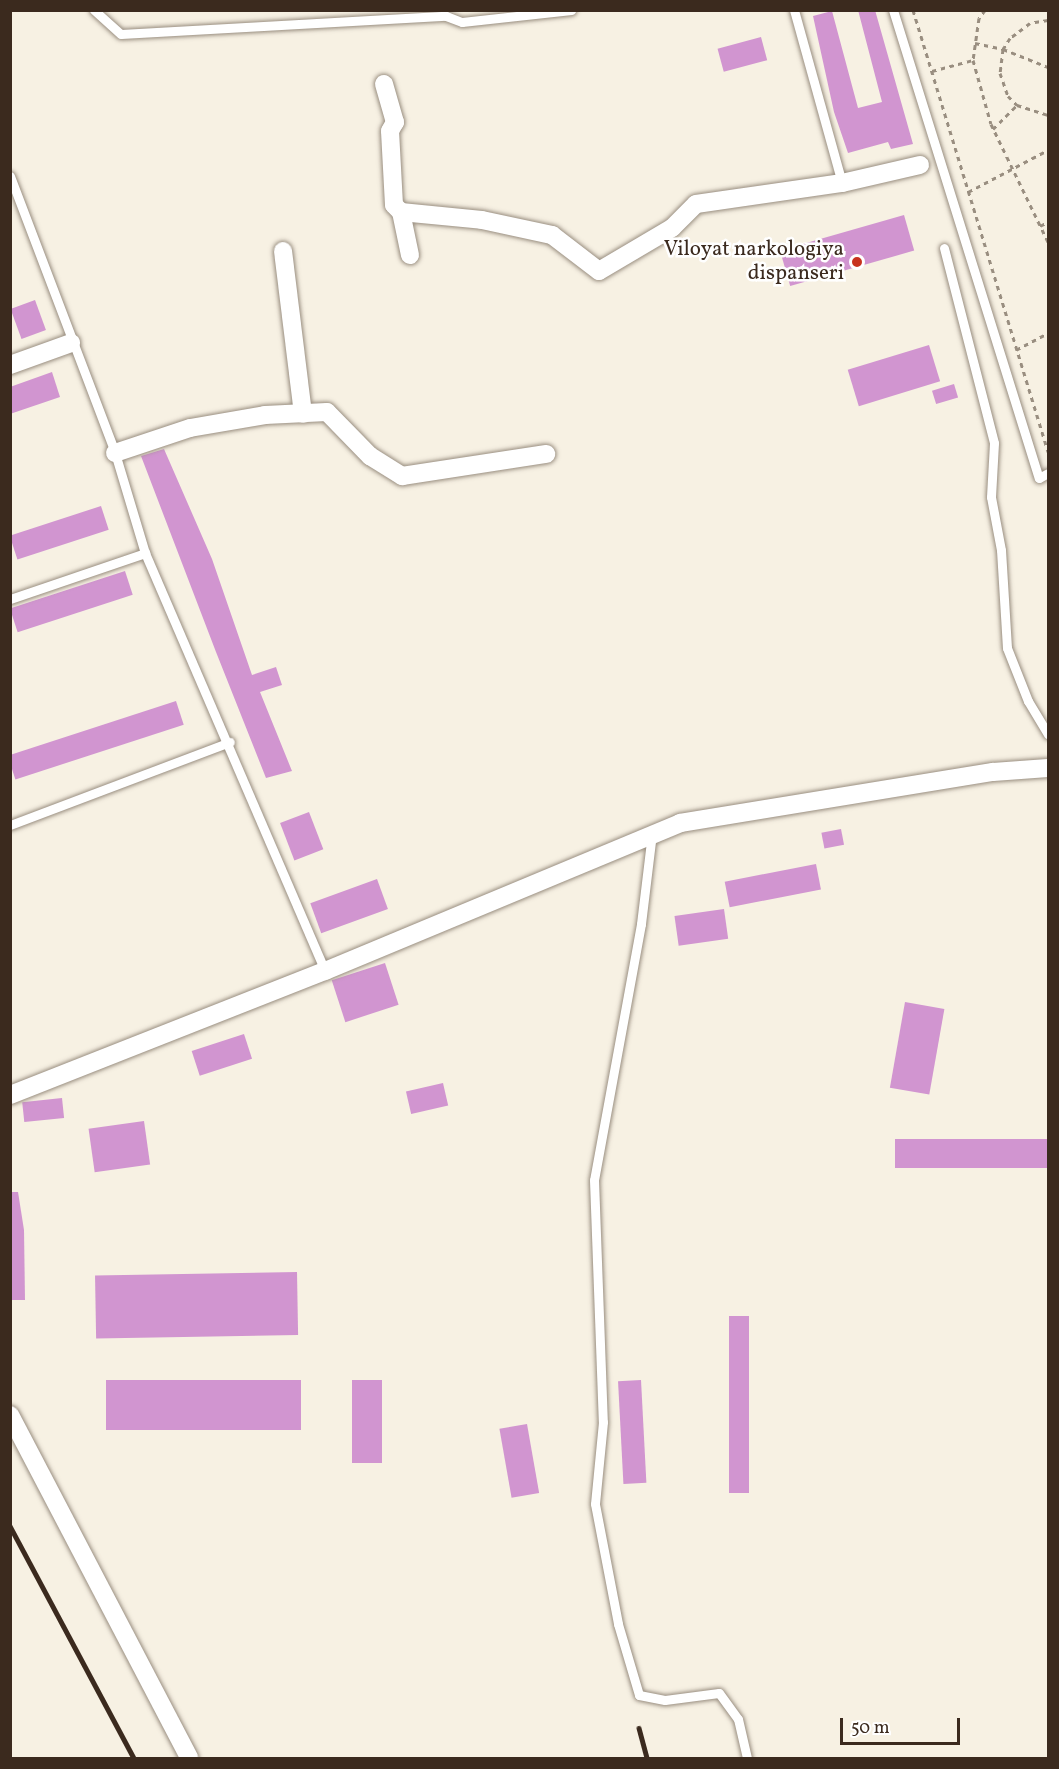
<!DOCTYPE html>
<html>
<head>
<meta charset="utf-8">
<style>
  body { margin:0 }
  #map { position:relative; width:1059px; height:1769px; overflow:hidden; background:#f7f1e3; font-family:Vollkorn,serif }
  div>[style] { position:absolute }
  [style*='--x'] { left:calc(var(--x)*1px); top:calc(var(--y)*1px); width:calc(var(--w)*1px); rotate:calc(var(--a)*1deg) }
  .building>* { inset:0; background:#d195d0; transform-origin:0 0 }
  .path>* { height:3px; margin-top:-1.5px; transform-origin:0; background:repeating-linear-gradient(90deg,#998e80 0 4.5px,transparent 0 9px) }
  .roads { filter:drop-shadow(0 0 2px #998e80) drop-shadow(0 0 2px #998e80) }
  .service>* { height:9px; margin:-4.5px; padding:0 4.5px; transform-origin:4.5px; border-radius:4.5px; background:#fff }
  .minor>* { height:18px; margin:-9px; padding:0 9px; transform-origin:9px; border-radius:9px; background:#fff }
  .rail>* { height:4.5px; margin:-2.25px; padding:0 2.25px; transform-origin:2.25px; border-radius:2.25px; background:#3b2a1e }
  .dots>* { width:16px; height:16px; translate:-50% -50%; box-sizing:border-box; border:3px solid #fff; border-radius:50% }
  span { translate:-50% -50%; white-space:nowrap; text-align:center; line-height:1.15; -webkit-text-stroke:5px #fff; paint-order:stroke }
  .poi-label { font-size:21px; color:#3b2a1e }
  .right { translate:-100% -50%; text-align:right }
  .frame { position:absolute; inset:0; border:12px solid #3b2a1e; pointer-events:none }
  .scale { position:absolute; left:840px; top:1718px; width:120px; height:27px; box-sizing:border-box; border:3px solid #3b2a1e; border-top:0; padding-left:8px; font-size:18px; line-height:21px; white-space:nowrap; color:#3b2a1e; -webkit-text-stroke:4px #fff; paint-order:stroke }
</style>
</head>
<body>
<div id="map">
  <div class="building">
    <i style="clip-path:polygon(858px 10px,875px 10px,913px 144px,891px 149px,888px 142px,848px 153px,834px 112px,813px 16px,832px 11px,858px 108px,882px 102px)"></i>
    <i style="left:761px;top:37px;width:24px;height:45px;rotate:75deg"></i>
    <i style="left:904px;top:215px;width:37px;height:129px;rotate:74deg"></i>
    <i style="left:35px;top:300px;width:32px;height:26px;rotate:70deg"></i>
    <i style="left:929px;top:345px;width:38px;height:85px;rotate:73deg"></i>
    <i style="clip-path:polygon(52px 372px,60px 397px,10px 414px,10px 387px)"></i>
    <i style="left:954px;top:384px;width:14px;height:23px;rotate:73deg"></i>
    <i style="clip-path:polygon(164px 449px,212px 559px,252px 675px,276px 667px,282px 685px,260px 692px,292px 771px,266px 778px,216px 652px,141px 456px)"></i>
    <i style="left:101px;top:506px;width:25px;height:96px;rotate:72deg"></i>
    <i style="left:125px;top:571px;width:25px;height:121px;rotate:72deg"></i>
    <i style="left:176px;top:701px;width:25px;height:177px;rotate:72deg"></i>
    <i style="left:309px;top:812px;width:40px;height:31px;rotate:69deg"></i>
    <i style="left:841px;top:829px;width:16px;height:20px;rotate:79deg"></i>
    <i style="left:816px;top:864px;width:26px;height:93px;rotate:79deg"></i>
    <i style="left:377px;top:879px;width:32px;height:71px;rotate:70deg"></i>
    <i style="left:724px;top:909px;width:30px;height:50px;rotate:82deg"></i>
    <i style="left:385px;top:963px;width:44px;height:56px;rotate:72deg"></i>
    <i style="left:905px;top:1002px;width:40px;height:87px;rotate:10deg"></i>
    <i style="left:244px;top:1034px;width:26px;height:55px;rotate:72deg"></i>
    <i style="left:443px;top:1083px;width:23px;height:38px;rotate:77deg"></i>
    <i style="left:62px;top:1098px;width:20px;height:40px;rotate:84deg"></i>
    <i style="left:144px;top:1121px;width:44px;height:56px;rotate:82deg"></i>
    <i style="left:1048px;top:1139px;width:29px;height:153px;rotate:90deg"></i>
    <i style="clip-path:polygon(10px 1192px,18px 1192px,24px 1230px,25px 1300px,10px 1300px)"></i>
    <i style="left:297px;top:1272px;width:63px;height:202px;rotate:89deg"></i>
    <i style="left:729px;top:1316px;width:20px;height:177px"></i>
    <i style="left:106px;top:1380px;width:195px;height:50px"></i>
    <i style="left:352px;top:1380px;width:30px;height:83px"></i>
    <i style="left:641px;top:1380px;width:103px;height:23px;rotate:87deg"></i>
    <i style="left:527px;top:1424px;width:70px;height:28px;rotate:80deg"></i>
  </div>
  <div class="path">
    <i style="--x:913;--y:10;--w:462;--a:73"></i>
    <i style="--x:985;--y:10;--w:10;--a:127"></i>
    <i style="--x:979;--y:18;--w:42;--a:98.1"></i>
    <i style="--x:973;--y:60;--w:66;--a:74.3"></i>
    <i style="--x:991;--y:124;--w:131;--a:64.2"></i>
    <i style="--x:1048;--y:20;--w:18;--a:171"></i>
    <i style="--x:1030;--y:23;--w:25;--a:143"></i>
    <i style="--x:1010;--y:38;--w:13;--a:122"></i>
    <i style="--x:1003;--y:49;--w:24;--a:97"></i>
    <i style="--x:1000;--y:73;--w:24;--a:71"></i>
    <i style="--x:1008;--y:96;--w:13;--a:45"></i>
    <i style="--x:1017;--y:105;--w:33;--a:18"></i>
    <i style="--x:975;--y:43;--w:29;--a:12"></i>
    <i style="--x:1003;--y:49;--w:48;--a:21.8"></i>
    <i style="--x:932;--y:71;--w:42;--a:-15"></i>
    <i style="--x:993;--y:129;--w:34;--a:-45"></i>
    <i style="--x:968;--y:192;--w:90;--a:-27.7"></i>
    <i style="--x:1040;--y:226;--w:9;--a:-27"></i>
    <i style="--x:1016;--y:350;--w:36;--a:-28"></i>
  </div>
  <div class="roads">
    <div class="service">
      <i style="--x:94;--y:10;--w:36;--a:42"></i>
      <i style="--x:121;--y:34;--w:325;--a:-3.2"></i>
      <i style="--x:446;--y:16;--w:17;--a:21"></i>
      <i style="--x:462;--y:22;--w:110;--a:-6.3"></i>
      <i style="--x:794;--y:10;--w:180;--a:74.5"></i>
      <i style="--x:893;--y:10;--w:490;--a:72.7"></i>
      <i style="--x:1039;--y:478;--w:10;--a:-29"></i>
      <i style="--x:10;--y:176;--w:296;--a:69.2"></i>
      <i style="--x:115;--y:453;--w:104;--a:73.3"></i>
      <i style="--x:145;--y:553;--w:455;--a:66.7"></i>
      <i style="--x:944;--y:248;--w:201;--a:75.6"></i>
      <i style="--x:994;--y:443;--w:54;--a:93.2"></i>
      <i style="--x:991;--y:497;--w:54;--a:79.3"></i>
      <i style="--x:1001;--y:550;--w:98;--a:86.5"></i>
      <i style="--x:1007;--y:648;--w:57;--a:68.4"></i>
      <i style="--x:1028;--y:701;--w:39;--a:59"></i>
      <i style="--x:10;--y:599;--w:143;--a:-18.8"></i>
      <i style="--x:10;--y:825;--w:235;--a:-20.7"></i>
      <i style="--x:652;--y:833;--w:92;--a:96.9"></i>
      <i style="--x:641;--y:924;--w:260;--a:100.4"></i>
      <i style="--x:594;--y:1180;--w:242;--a:87.9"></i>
      <i style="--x:603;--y:1422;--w:82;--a:95.6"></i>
      <i style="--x:595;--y:1504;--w:122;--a:79.1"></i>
      <i style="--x:618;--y:1624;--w:74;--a:73.5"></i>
      <i style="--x:639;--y:1695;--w:26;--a:11"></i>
      <i style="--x:665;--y:1700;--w:54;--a:-7.4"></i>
      <i style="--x:719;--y:1693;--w:32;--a:54"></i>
      <i style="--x:738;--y:1719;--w:40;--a:77"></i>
    </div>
    <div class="minor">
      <i style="--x:384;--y:84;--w:40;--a:74"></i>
      <i style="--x:395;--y:122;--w:10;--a:119"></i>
      <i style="--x:390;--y:131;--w:74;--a:86.9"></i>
      <i style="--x:394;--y:205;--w:10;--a:45"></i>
      <i style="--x:401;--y:212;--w:81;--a:5.6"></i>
      <i style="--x:482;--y:220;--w:72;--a:12.1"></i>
      <i style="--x:552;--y:235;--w:59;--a:37.5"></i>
      <i style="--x:599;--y:271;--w:85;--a:-30.5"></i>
      <i style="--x:672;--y:228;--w:34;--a:-45"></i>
      <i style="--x:696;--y:204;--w:148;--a:-8.2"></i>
      <i style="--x:842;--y:183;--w:80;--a:-13"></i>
      <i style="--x:401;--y:212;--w:44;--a:78.2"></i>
      <i style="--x:283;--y:251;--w:164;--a:83"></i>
      <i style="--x:10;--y:365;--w:65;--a:-19.8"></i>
      <i style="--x:115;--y:453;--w:79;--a:-18.4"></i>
      <i style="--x:190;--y:428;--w:76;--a:-9.8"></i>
      <i style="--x:265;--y:415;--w:62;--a:-2.8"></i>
      <i style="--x:327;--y:412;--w:62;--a:45.7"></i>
      <i style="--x:370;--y:456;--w:38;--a:32"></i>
      <i style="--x:402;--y:476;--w:146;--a:-8.7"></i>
      <i style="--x:10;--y:1095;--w:339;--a:-21.5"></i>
      <i style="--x:325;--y:971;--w:385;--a:-22.6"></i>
      <i style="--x:680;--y:823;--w:317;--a:-9.3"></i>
      <i style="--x:993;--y:772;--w:55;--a:-4.2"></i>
      <i style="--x:10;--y:1415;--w:387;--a:62.4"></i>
    </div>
  </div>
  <div class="rail">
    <i style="--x:10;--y:1526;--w:263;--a:61.9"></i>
    <i style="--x:639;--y:1728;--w:31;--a:75"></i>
  </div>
  <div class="dots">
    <i style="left:857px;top:262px;background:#c8321e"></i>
  </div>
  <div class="poi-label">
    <span class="right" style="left:844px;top:262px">Viloyat narkologiya<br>dispanseri</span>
  </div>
  <div class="frame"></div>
  <div class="scale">50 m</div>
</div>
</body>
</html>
